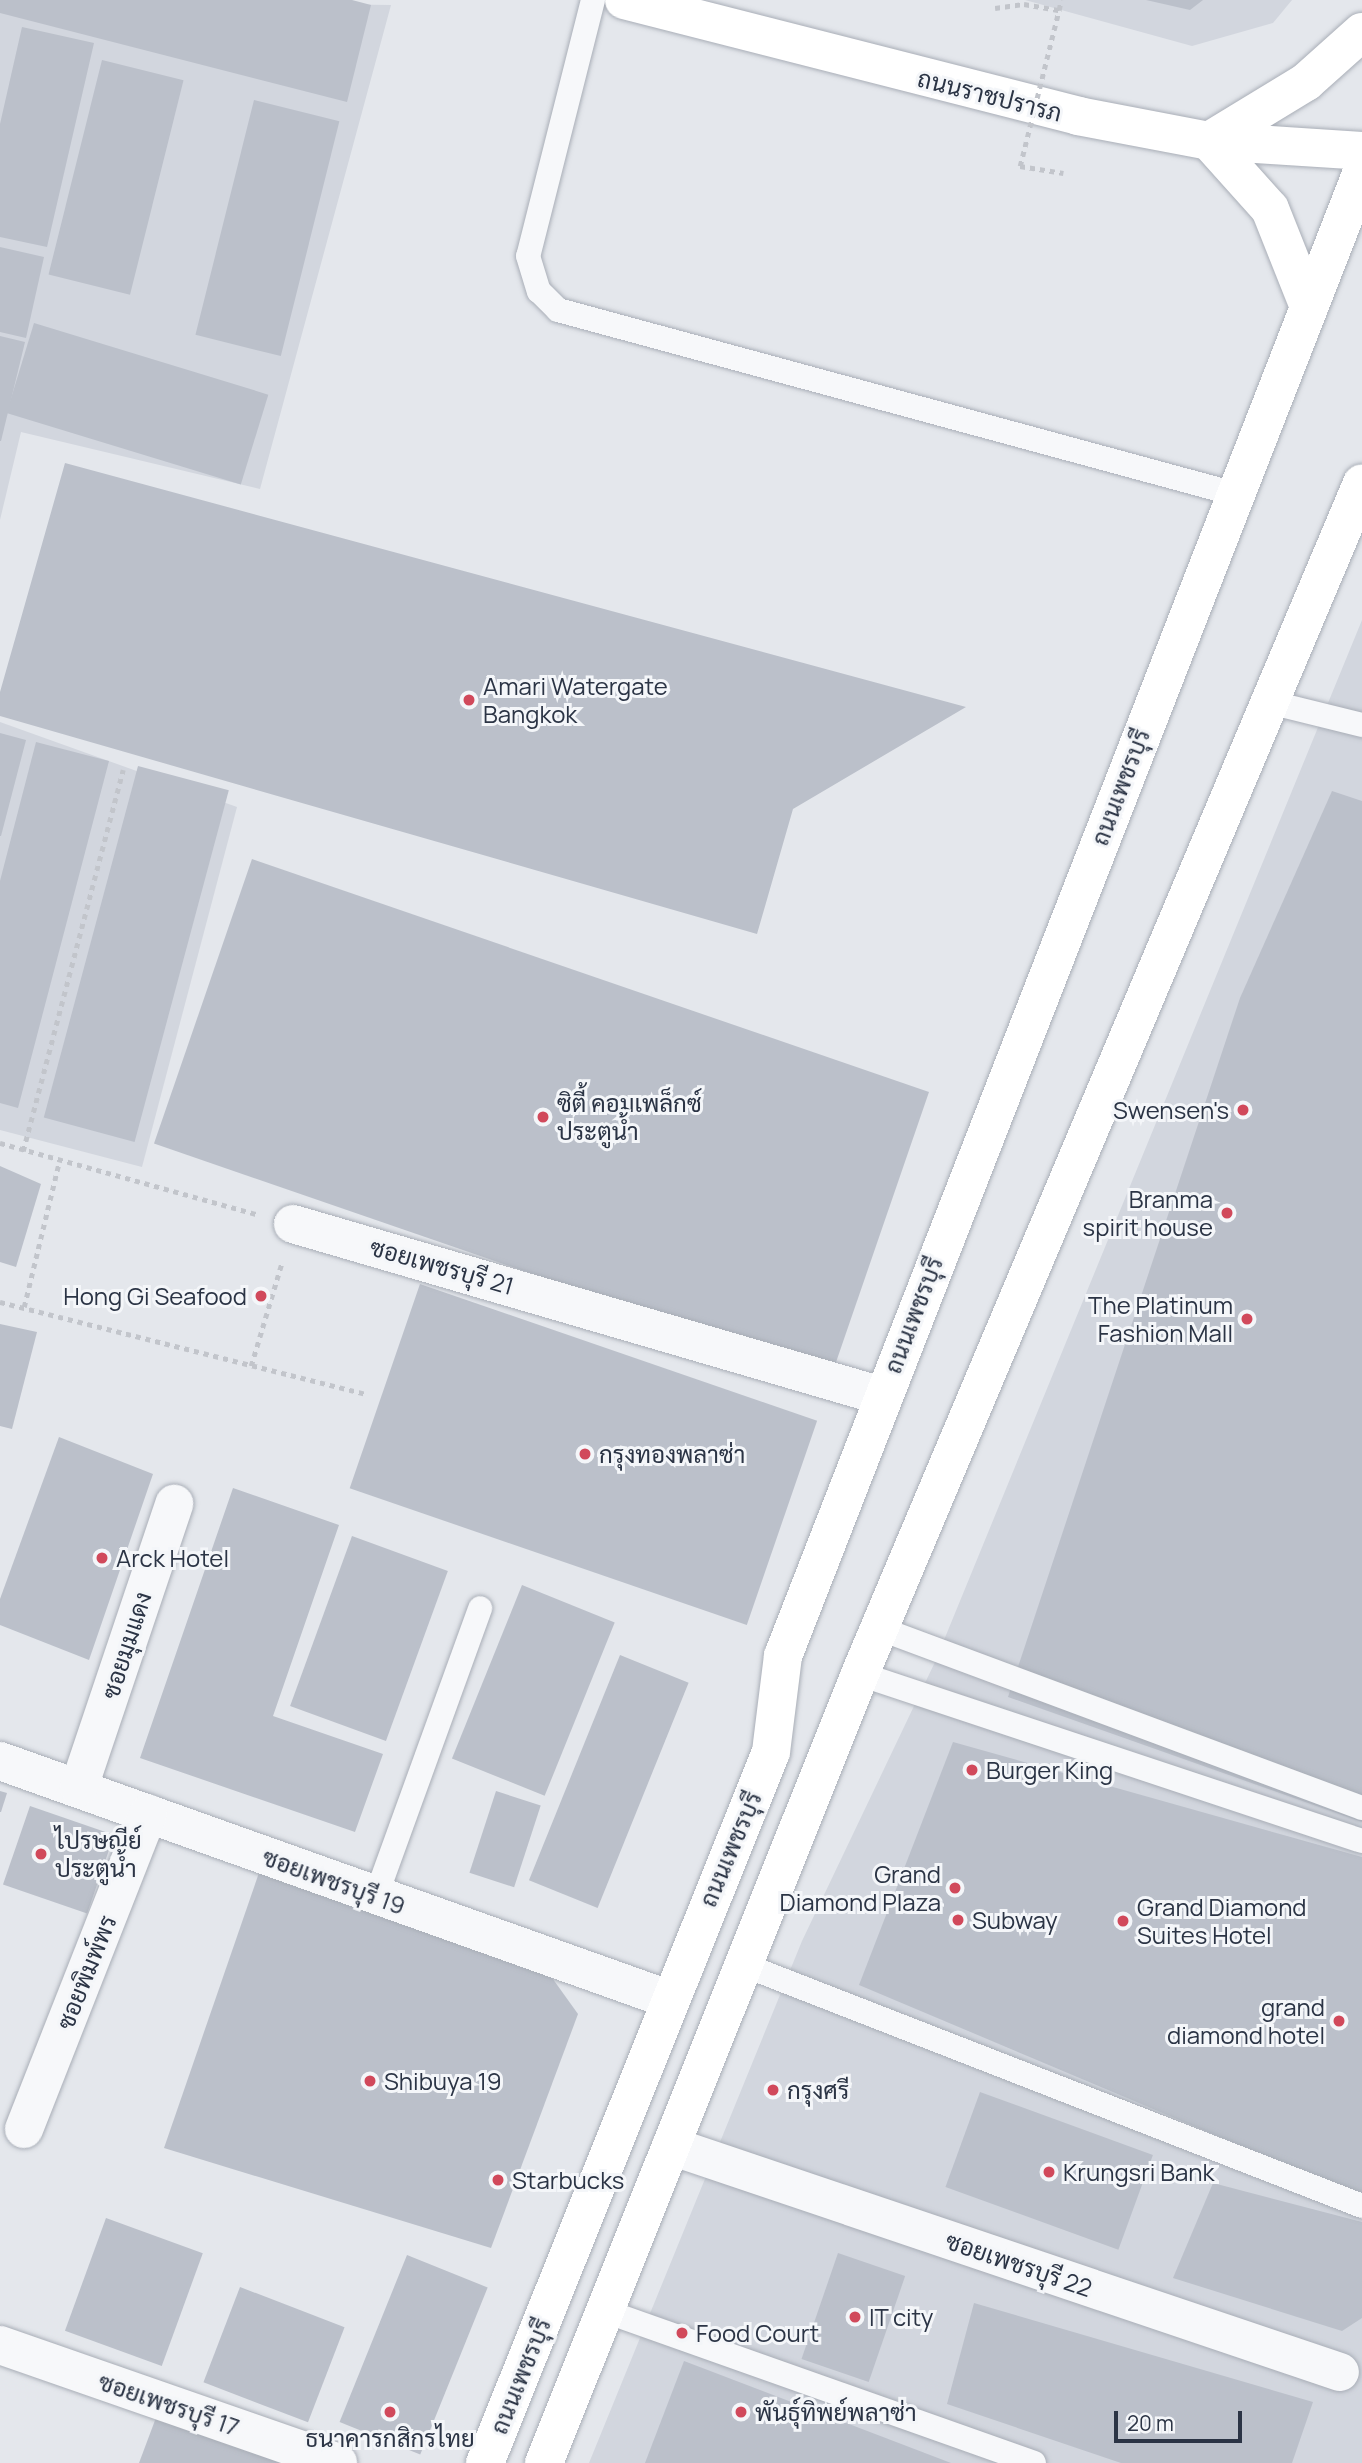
<!DOCTYPE html>
<html>
<head>
<meta charset="utf-8">
<style>
  body { margin:0 }
  #map { position:relative; width:1362px; height:2463px; overflow:hidden; background:#e4e7ec; font-family:Manrope,Sarabun,sans-serif }
  div>[style] { position:absolute }
  [style*='--x'] { left:calc(var(--x)*1px); top:calc(var(--y)*1px); width:calc(var(--w)*1px); rotate:calc(var(--a)*1deg) }
  .built>* { inset:0; background:#d2d6de }
  .building>* { inset:0; background:#bbc0ca; transform-origin:0 0 }
  .path>* { height:4.5px; margin-top:-2.25px; transform-origin:0; background:repeating-linear-gradient(90deg,#c2c5cb 0 5px,transparent 0 10px) }
  .roads { filter:drop-shadow(0 0 2px #a9aeb7) drop-shadow(0 0 2px #a9aeb7) }
  .lane>* { height:24px; margin:-12px; padding:0 12px; transform-origin:12px; border-radius:12px; background:#f7f8fa }
  .street>* { height:38px; margin:-19px; padding:0 19px; transform-origin:19px; border-radius:19px; background:#f7f8fa }
  .secondary>* { height:38px; margin:-19px; padding:0 19px; transform-origin:19px; border-radius:19px; background:#fff }
  .primary>* { height:38px; margin:-19px; padding:0 19px; transform-origin:19px; border-radius:19px; background:#fff }
  .path-bridge>* { height:4.5px; margin-top:-2.25px; transform-origin:0; background:repeating-linear-gradient(90deg,#c2c5cb 0 5px,transparent 0 10px) }
  .dots>* { width:19px; height:19px; translate:-50% -50%; box-sizing:border-box; border:4px solid #f4f6f9; border-radius:50% }
  span { translate:-50% -50%; white-space:nowrap; text-align:center; line-height:1.15; -webkit-text-stroke:6px #f4f6f9; paint-order:stroke }
  .street-label { font-size:24px; color:#2b3445 }
  .poi-label { font-size:24px; color:#2b3445 }
  .left { translate:0 -50%; text-align:left }
  .right { translate:-100% -50%; text-align:right }
  .scale { position:absolute; left:1114px; top:2411px; width:128px; height:32px; box-sizing:border-box; border:4px solid #2b3445; border-top:0; padding-left:9px; font-size:21px; line-height:24px; white-space:nowrap; color:#2b3445; -webkit-text-stroke:5px #f4f6f9; paint-order:stroke }
</style>
</head>
<body>
<div id="map">
  <div class="built">
    <i style="clip-path:polygon(0 0,391px 5px,260px 489px,21px 432px,0 520px)"></i>
    <i style="clip-path:polygon(1025px 0,1292px 0,1273px 23px,1192px 46px)"></i>
    <i style="clip-path:polygon(1362px 620px,1362px 2463px,589px 2463px,802px 1941px,935px 1662px)"></i>
    <i style="clip-path:polygon(0 722px,237px 807px,142px 1167px,0 1130px)"></i>
  </div>
  <div class="building">
    <i style="clip-path:polygon(0 0,352px 0,371px 5px,347px 102px,0 13px)"></i>
    <i style="clip-path:polygon(1146px 0,1203px 0,1190px 10px)"></i>
    <i style="clip-path:polygon(22px 27px,94px 43px,47px 247px,0 237px,0 124px)"></i>
    <i style="left:102px;top:60px;width:84px;height:221px;rotate:14deg"></i>
    <i style="left:254px;top:100px;width:88px;height:242px;rotate:14deg"></i>
    <i style="clip-path:polygon(0 247px,44px 257px,26px 338px,0 332px)"></i>
    <i style="left:34px;top:323px;width:245px;height:94px;rotate:17deg"></i>
    <i style="clip-path:polygon(0 336px,25px 342px,1px 441px,0 441px)"></i>
    <i style="clip-path:polygon(65px 463px,966px 707px,793px 809px,757px 934px,0 716px,0 692px)"></i>
    <i style="clip-path:polygon(0 733px,26px 740px,1px 836px,0 836px)"></i>
    <i style="clip-path:polygon(36px 742px,109px 761px,18px 1108px,0 1103px,0 881px)"></i>
    <i style="left:138px;top:766px;width:94px;height:364px;rotate:15deg"></i>
    <i style="clip-path:polygon(1332px 791px,1362px 801px,1362px 1822px,1008px 1697px,1240px 998px)"></i>
    <i style="left:252px;top:859px;width:716px;height:301px;rotate:19deg"></i>
    <i style="clip-path:polygon(0 1166px,41px 1184px,16px 1267px,0 1262px)"></i>
    <i style="left:420px;top:1284px;width:420px;height:216px;rotate:19deg"></i>
    <i style="clip-path:polygon(0 1324px,37px 1332px,12px 1429px,0 1426px)"></i>
    <i style="clip-path:polygon(59px 1437px,153px 1474px,89px 1660px,0 1625px,0 1599px)"></i>
    <i style="clip-path:polygon(233px 1488px,339px 1525px,273px 1716px,383px 1754px,355px 1832px,140px 1758px)"></i>
    <i style="left:352px;top:1536px;width:102px;height:181px;rotate:20deg"></i>
    <i style="left:522px;top:1585px;width:100px;height:187px;rotate:22deg"></i>
    <i style="left:620px;top:1655px;width:74px;height:243px;rotate:22deg"></i>
    <i style="clip-path:polygon(953px 1742px,1362px 1857px,1362px 2197px,859px 1985px)"></i>
    <i style="clip-path:polygon(0 1791px,7px 1793px,1px 1812px,0 1812px)"></i>
    <i style="left:496px;top:1791px;width:47px;height:86px;rotate:18deg"></i>
    <i style="left:30px;top:1806px;width:89px;height:83px;rotate:19deg"></i>
    <i style="clip-path:polygon(262px 1864px,545px 1968px,578px 2014px,491px 2248px,164px 2148px)"></i>
    <i style="left:980px;top:2092px;width:184px;height:101px;rotate:20deg"></i>
    <i style="clip-path:polygon(1213px 2183px,1362px 2222px,1362px 2318px,1342px 2331px,1173px 2278px)"></i>
    <i style="left:106px;top:2218px;width:103px;height:120px;rotate:20deg"></i>
    <i style="left:838px;top:2253px;width:71px;height:112px;rotate:19deg"></i>
    <i style="left:407px;top:2255px;width:87px;height:180px;rotate:22deg"></i>
    <i style="left:240px;top:2287px;width:112px;height:102px;rotate:21deg"></i>
    <i style="clip-path:polygon(974px 2303px,1313px 2402px,1292px 2463px,1121px 2463px,947px 2404px)"></i>
    <i style="clip-path:polygon(684px 2361px,951px 2463px,645px 2463px)"></i>
    <i style="clip-path:polygon(157px 2415px,281px 2463px,139px 2463px)"></i>
  </div>
  <div class="path">
    <i style="--x:995;--y:8;--w:29;--a:-8"></i>
    <i style="--x:1024;--y:4;--w:36;--a:10"></i>
    <i style="--x:1059;--y:10;--w:10;--a:-79"></i>
    <i style="--x:1020;--y:166;--w:44;--a:9.2"></i>
    <i style="--x:0;--y:1143;--w:266;--a:15.5"></i>
    <i style="--x:23;--y:1151;--w:394;--a:-75.3"></i>
    <i style="--x:0;--y:1302;--w:376;--a:14.1"></i>
    <i style="--x:24;--y:1307;--w:149;--a:-76.4"></i>
    <i style="--x:251;--y:1366;--w:109;--a:-73.4"></i>
  </div>
  <div class="roads">
    <div class="lane">
      <i style="--x:593;--y:0;--w:264;--a:104.2"></i>
      <i style="--x:528;--y:256;--w:37;--a:73"></i>
      <i style="--x:539;--y:291;--w:27;--a:45"></i>
      <i style="--x:558;--y:310;--w:702;--a:15.2"></i>
      <i style="--x:1269;--y:702;--w:96;--a:13.9"></i>
      <i style="--x:881;--y:1629;--w:513;--a:20.41"></i>
      <i style="--x:860;--y:1674;--w:529;--a:18.4"></i>
      <i style="--x:376;--y:1896;--w:306;--a:-70.1"></i>
      <i style="--x:744;--y:1965;--w:663;--a:21.3"></i>
      <i style="--x:605;--y:2311;--w:455;--a:19.5"></i>
    </div>
    <div class="street">
      <i style="--x:293;--y:1224;--w:614;--a:16.28"></i>
      <i style="--x:0;--y:1761;--w:709;--a:19.61"></i>
      <i style="--x:79;--y:1787;--w:299;--a:-71.4"></i>
      <i style="--x:24;--y:2129;--w:339;--a:-68.5"></i>
      <i style="--x:671;--y:2146;--w:706;--a:18.67"></i>
      <i style="--x:0;--y:2345;--w:358;--a:19.2"></i>
    </div>
    <div class="secondary">
      <i style="--x:624;--y:0;--w:469;--a:14.3"></i>
      <i style="--x:1078;--y:116;--w:133;--a:10.8"></i>
      <i style="--x:1209;--y:141;--w:153;--a:3.7"></i>
      <i style="--x:1209;--y:141;--w:91;--a:48.1"></i>
      <i style="--x:1270;--y:209;--w:105;--a:68.3"></i>
      <i style="--x:1209;--y:141;--w:114;--a:-31.3"></i>
      <i style="--x:1306;--y:82;--w:75;--a:-41.8"></i>
    </div>
    <div class="primary">
      <i style="--x:485;--y:2463;--w:766;--a:-68.09"></i>
      <i style="--x:771;--y:1752;--w:97;--a:-82.9"></i>
      <i style="--x:783;--y:1656;--w:1593;--a:-68.69"></i>
      <i style="--x:544;--y:2463;--w:850;--a:-68.17"></i>
      <i style="--x:860;--y:1674;--w:1292;--a:-67.14"></i>
    </div>
  </div>
  <div class="path-bridge">
    <i style="--x:1020;--y:166;--w:161;--a:-76"></i>
  </div>
  <div class="dots">
    <i style="left:469px;top:700px;background:#d1495b"></i>
    <i style="left:1243px;top:1110px;background:#d1495b"></i>
    <i style="left:543px;top:1117px;background:#d1495b"></i>
    <i style="left:1227px;top:1213px;background:#d1495b"></i>
    <i style="left:261px;top:1296px;background:#d1495b"></i>
    <i style="left:1247px;top:1319px;background:#d1495b"></i>
    <i style="left:585px;top:1454px;background:#d1495b"></i>
    <i style="left:102px;top:1558px;background:#d1495b"></i>
    <i style="left:972px;top:1770px;background:#d1495b"></i>
    <i style="left:41px;top:1854px;background:#d1495b"></i>
    <i style="left:955px;top:1888px;background:#d1495b"></i>
    <i style="left:958px;top:1920px;background:#d1495b"></i>
    <i style="left:1123px;top:1921px;background:#d1495b"></i>
    <i style="left:1339px;top:2021px;background:#d1495b"></i>
    <i style="left:370px;top:2081px;background:#d1495b"></i>
    <i style="left:773px;top:2090px;background:#d1495b"></i>
    <i style="left:1049px;top:2172px;background:#d1495b"></i>
    <i style="left:498px;top:2180px;background:#d1495b"></i>
    <i style="left:855px;top:2317px;background:#d1495b"></i>
    <i style="left:682px;top:2333px;background:#d1495b"></i>
    <i style="left:390px;top:2412px;background:#d1495b"></i>
    <i style="left:741px;top:2412px;background:#d1495b"></i>
  </div>
  <div class="street-label">
    <span style="left:990px;top:95px;rotate:14deg">ถนนราชปรารภ</span>
    <span style="left:1120px;top:787px;rotate:-69deg">ถนนเพชรบุรี</span>
    <span style="left:442px;top:1266px;rotate:16deg">ซอยเพชรบุรี 21</span>
    <span style="left:913px;top:1315px;rotate:-69deg">ถนนเพชรบุรี</span>
    <span style="left:126px;top:1645px;rotate:-72deg">ซอยมุมแดง</span>
    <span style="left:730px;top:1849px;rotate:-67deg">ถนนเพชรบุรี</span>
    <span style="left:334px;top:1881px;rotate:20deg">ซอยเพชรบุรี 19</span>
    <span style="left:86px;top:1972px;rotate:-68deg">ซอยพิมพ์พร</span>
    <span style="left:1019px;top:2264px;rotate:19deg">ซอยเพชรบุรี 22</span>
    <span style="left:520px;top:2376px;rotate:-68deg">ถนนเพชรบุรี</span>
    <span style="left:169px;top:2404px;rotate:19deg">ซอยเพชรบุรี 17</span>
  </div>
  <div class="poi-label">
    <span class="left" style="left:483px;top:700px">Amari Watergate<br>Bangkok</span>
    <span class="left" style="left:557px;top:1117px">ซิตี้ คอมเพล็กซ์<br>ประตูน้ำ</span>
    <span class="right" style="left:1229px;top:1110px">Swensen's</span>
    <span class="right" style="left:1213px;top:1213px">Branma<br>spirit house</span>
    <span class="right" style="left:247px;top:1296px">Hong Gi Seafood</span>
    <span class="right" style="left:1233px;top:1319px">The Platinum<br>Fashion Mall</span>
    <span class="left" style="left:599px;top:1454px">กรุงทองพลาซ่า</span>
    <span class="left" style="left:116px;top:1558px">Arck Hotel</span>
    <span class="left" style="left:986px;top:1770px">Burger King</span>
    <span class="left" style="left:55px;top:1854px">ไปรษณีย์<br>ประตูน้ำ</span>
    <span class="right" style="left:941px;top:1888px">Grand<br>Diamond Plaza</span>
    <span class="left" style="left:1137px;top:1921px">Grand Diamond<br>Suites Hotel</span>
    <span class="left" style="left:972px;top:1920px">Subway</span>
    <span class="right" style="left:1325px;top:2021px">grand<br>diamond hotel</span>
    <span class="left" style="left:384px;top:2081px">Shibuya 19</span>
    <span class="left" style="left:787px;top:2090px">กรุงศรี</span>
    <span class="left" style="left:1063px;top:2172px">Krungsri Bank</span>
    <span class="left" style="left:512px;top:2180px">Starbucks</span>
    <span class="left" style="left:869px;top:2317px">IT city</span>
    <span class="left" style="left:696px;top:2333px">Food Court</span>
    <span class="left" style="left:755px;top:2412px">พันธุ์ทิพย์พลาซ่า</span>
    <span style="left:390px;top:2438px">ธนาคารกสิกรไทย</span>
  </div>
  <div class="scale">20 m</div>
</div>
</body>
</html>
